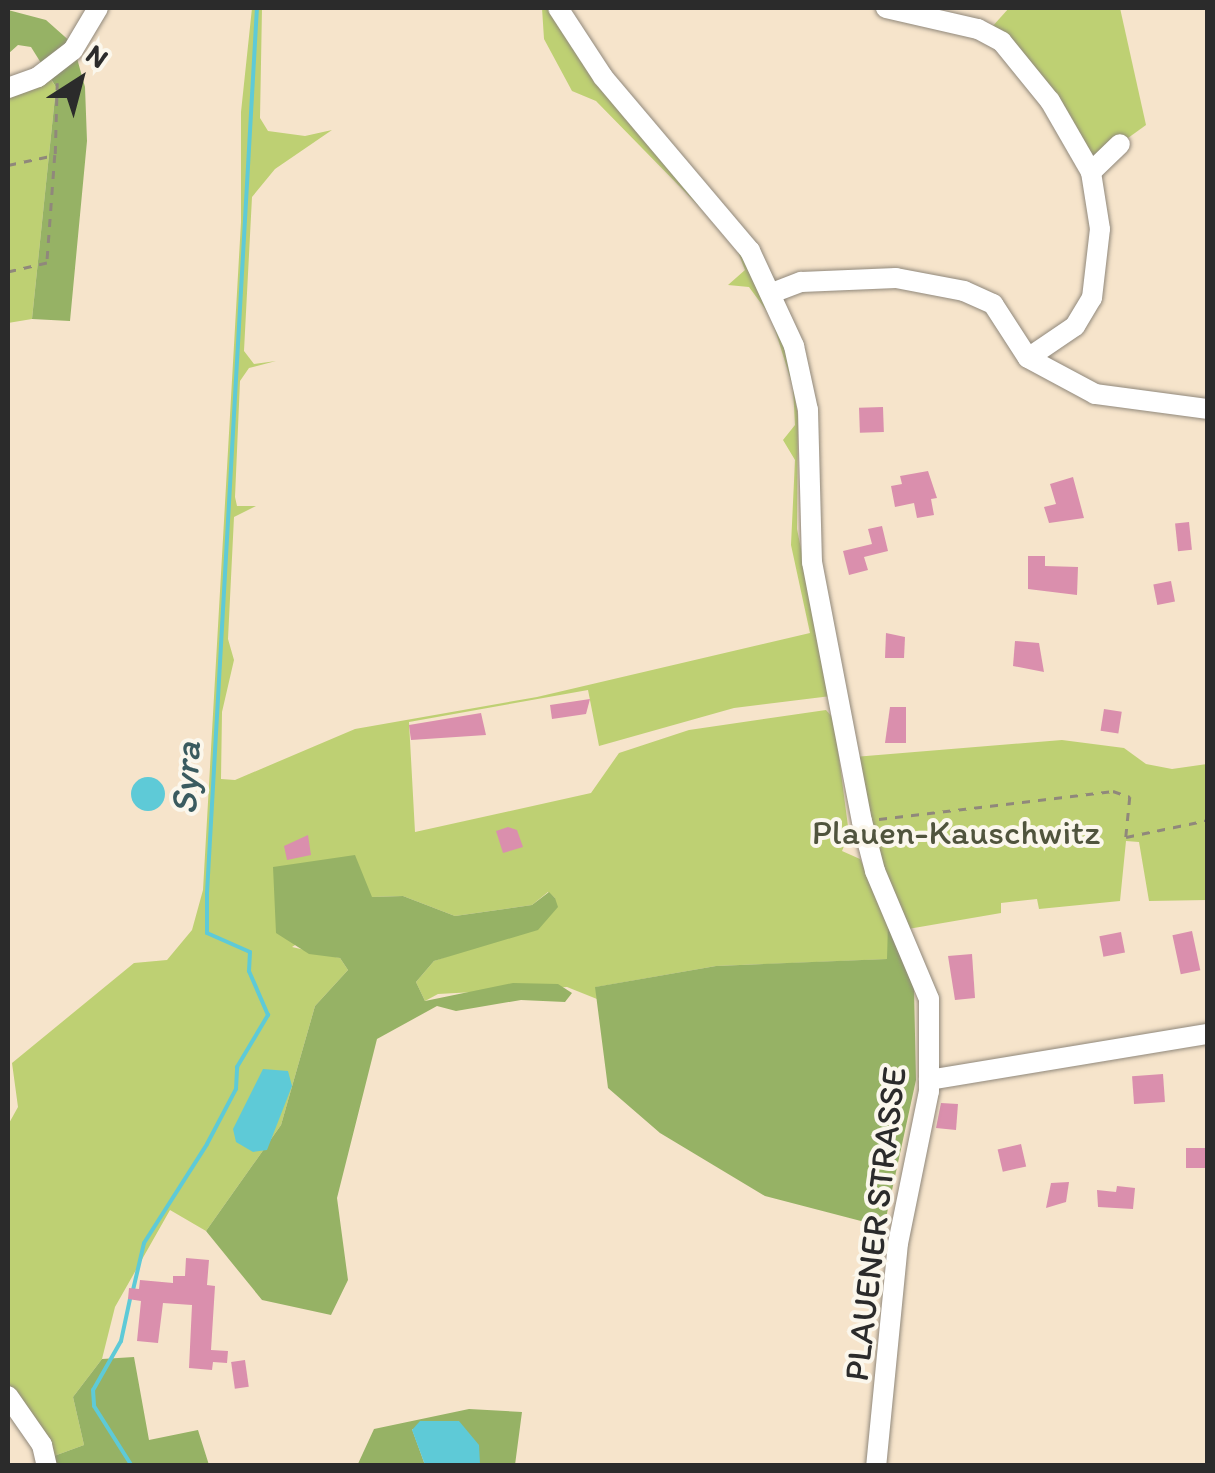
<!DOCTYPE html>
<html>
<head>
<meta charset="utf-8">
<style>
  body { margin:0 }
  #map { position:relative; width:1215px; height:1473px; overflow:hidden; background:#f6e4cb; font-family:Itim,sans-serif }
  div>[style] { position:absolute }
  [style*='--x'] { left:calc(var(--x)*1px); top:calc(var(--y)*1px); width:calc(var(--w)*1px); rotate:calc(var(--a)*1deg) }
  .green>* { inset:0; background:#bed073 }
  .forest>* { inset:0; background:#96b265 }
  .water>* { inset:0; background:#5ecad7 }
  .round { border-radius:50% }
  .stream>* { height:4px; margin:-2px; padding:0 2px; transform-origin:2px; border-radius:2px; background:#5ecad7 }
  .building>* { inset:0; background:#da8fad; transform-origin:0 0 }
  .path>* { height:2.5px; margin-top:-1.25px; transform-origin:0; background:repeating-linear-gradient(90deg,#90887b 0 8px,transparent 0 16px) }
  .roads { filter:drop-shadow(0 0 2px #90887b) drop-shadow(0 0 2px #90887b) }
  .minor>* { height:20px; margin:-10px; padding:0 10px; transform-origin:10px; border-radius:10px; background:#fff }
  span { translate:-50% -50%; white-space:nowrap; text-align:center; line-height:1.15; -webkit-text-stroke:8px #fbf7ec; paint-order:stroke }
  .park-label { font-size:35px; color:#50543d }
  .street-label { font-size:35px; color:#2b2b2b }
  .water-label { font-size:38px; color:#3a5b5f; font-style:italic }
  .frame { position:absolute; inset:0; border:10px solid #2b2b2b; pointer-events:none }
  .north { position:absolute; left:30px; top:30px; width:100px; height:100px; -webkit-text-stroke:8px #fbf7ec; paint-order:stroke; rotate:36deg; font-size:28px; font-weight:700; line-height:40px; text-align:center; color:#2b2b2b }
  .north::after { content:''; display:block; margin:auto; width:35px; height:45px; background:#2b2b2b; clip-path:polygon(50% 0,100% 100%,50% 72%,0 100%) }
</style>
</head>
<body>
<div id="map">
  <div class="green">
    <i style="clip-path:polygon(252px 8px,262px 8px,260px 118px,268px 131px,305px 136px,332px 130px,275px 169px,252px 197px,244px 351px,254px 364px,276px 361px,249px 368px,240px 381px,235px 497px,237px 506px,256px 506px,234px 517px,228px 639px,234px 660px,222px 712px,221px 779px,235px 780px,355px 729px,537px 697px,810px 633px,791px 545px,795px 460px,783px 440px,795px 425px,793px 387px,771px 317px,749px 287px,728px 285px,745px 270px,734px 242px,596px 101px,572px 91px,544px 39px,542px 8px,555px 8px,594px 81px,737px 242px,788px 354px,798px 417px,797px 529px,831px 696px,734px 708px,599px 746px,588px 690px,409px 722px,415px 832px,591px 793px,619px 753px,689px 730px,826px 710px,834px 719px,849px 834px,842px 851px,860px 859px,867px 873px,888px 924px,888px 959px,716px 966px,596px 987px,597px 999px,567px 987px,438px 994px,425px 1001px,416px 982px,434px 961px,503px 937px,555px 898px,548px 892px,532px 905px,455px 916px,403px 896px,372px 897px,292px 947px,340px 958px,348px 970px,315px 1006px,281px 1125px,206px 1231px,170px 1210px,115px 1307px,102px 1359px,73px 1397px,84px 1445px,54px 1456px,8px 1386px,8px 1125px,18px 1107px,12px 1063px,134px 963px,167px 960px,192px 930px,203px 890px,241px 222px,241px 112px)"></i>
    <i style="clip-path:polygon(1009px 8px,1120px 8px,1146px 125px,1092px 164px,991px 28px)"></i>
    <i style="clip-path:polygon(47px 74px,56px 87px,32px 319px,8px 323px,8px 91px)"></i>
    <i style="clip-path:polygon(1062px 740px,1124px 748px,1146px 764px,1172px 769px,1207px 764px,1207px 900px,1149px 901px,1139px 842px,1126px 841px,1120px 901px,1039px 909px,1037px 899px,1001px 903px,1001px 913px,908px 929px,880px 871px,854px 757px)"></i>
  </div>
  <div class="forest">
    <i style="clip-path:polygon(8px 10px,46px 20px,73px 44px,85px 87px,87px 141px,70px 321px,32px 319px,56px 87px,31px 47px,18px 45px,8px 54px)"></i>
    <i style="clip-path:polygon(355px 855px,372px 897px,403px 896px,455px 916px,532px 905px,549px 892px,555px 898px,558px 907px,538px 930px,434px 961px,416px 982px,425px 1001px,513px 983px,558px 984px,572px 993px,565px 1002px,521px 1000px,456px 1011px,437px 1006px,377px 1039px,337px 1198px,348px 1280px,331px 1315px,262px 1300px,206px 1231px,281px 1125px,315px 1006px,348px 970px,340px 958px,309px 954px,276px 933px,273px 867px)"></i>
    <i style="clip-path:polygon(888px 924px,914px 988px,916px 1080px,884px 1227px,765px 1196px,660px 1133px,608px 1088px,595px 987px,716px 966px,887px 959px)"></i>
    <i style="clip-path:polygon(134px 1357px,149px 1440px,198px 1430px,209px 1465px,53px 1466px,54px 1456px,84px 1445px,73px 1397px,102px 1359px)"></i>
    <i style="clip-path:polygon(469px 1409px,522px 1412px,515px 1465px,478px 1465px,412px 1429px,425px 1465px,357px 1466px,374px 1429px)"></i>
  </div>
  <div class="water">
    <i class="round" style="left:131px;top:777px;width:34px;height:34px"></i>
    <i style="clip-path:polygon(263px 1069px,288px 1071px,292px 1086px,267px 1150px,253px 1152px,236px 1142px,233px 1129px)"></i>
    <i style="clip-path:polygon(420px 1421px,459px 1421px,479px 1445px,480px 1464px,425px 1465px,412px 1430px)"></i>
  </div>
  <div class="stream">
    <i style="--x:133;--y:1290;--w:48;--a:-76.8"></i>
    <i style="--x:144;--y:1243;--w:117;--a:-57.5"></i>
    <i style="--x:207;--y:1144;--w:62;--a:-62.2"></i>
    <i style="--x:236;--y:1089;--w:22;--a:-87"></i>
    <i style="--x:237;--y:1067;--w:61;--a:-59.2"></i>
    <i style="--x:268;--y:1015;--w:48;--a:-113.4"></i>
    <i style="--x:249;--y:971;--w:19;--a:-87"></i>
    <i style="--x:250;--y:952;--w:47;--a:-156.2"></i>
    <i style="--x:207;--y:933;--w:40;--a:-90"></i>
    <i style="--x:207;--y:893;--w:886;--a:-86.77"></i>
    <i style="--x:130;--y:1299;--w:43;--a:102.1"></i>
    <i style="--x:121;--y:1341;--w:56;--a:119.7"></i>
    <i style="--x:93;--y:1390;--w:16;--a:86"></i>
    <i style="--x:94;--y:1406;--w:71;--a:57.7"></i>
  </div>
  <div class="building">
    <i style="left:883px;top:407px;width:25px;height:24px;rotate:88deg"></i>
    <i style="clip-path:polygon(928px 471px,937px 498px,931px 499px,934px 515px,917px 518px,914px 503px,895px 507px,891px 486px,902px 484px,900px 476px)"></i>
    <i style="clip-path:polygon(1073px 477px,1084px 518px,1049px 523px,1044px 507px,1056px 504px,1050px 484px)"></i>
    <i style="left:1189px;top:522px;width:28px;height:14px;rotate:84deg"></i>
    <i style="clip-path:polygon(882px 526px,888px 551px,864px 557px,868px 570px,849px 575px,843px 551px,872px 544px,868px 529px)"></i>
    <i style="clip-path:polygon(1028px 556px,1045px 556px,1045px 566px,1078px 567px,1077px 595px,1028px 589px)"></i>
    <i style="left:1171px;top:581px;width:21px;height:18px;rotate:79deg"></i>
    <i style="clip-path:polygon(886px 633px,905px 637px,904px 658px,885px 658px)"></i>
    <i style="clip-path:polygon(1015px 641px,1039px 643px,1044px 672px,1013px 666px)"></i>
    <i style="clip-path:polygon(590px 699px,586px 714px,552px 719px,550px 705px)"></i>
    <i style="clip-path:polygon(890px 707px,906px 707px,906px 743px,885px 743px)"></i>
    <i style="left:1104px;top:709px;width:18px;height:22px;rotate:9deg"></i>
    <i style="clip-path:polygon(481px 713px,486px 735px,411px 740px,409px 725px)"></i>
    <i style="clip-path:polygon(508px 827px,517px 830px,523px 847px,503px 853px,496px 831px)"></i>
    <i style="clip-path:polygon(308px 835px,311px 855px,287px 860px,284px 846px)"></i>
    <i style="left:1192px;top:931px;width:40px;height:20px;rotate:78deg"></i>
    <i style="left:1121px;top:932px;width:21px;height:22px;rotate:79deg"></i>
    <i style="clip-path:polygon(972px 954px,975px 998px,955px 1000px,948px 956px)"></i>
    <i style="left:1163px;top:1074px;width:28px;height:31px;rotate:86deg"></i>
    <i style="clip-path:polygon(941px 1103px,958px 1104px,956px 1130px,936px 1128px)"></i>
    <i style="left:1021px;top:1144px;width:23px;height:24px;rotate:77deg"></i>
    <i style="left:1186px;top:1148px;width:22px;height:20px"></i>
    <i style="clip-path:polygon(1069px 1182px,1066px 1202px,1046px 1208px,1051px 1183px)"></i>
    <i style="clip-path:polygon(1117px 1186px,1135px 1188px,1133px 1209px,1098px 1207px,1097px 1190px,1116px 1192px)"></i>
    <i style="clip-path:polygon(186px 1258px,209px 1260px,207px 1285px,215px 1286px,211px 1350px,228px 1351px,227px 1363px,213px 1362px,212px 1370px,189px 1368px,192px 1305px,163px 1303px,158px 1343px,137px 1341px,141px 1301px,128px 1299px,129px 1288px,139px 1289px,140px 1280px,173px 1283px,173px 1276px,185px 1276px)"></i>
    <i style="left:245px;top:1360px;width:27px;height:14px;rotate:82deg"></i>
  </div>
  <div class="path">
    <i style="--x:55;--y:154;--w:71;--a:-88.4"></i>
    <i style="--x:8;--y:165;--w:48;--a:-12"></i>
    <i style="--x:55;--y:155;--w:108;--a:94.2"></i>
    <i style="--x:47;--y:263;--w:40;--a:167"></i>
    <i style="--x:879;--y:819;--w:236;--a:-6.8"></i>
    <i style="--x:1113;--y:791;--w:18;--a:19"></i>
    <i style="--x:1130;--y:797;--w:40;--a:95.7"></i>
    <i style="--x:1126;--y:837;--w:84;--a:-11.7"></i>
  </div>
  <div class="roads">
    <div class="minor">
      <i style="--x:558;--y:8;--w:82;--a:56.9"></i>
      <i style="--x:603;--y:77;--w:228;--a:49.8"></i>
      <i style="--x:750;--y:251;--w:105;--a:65.1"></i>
      <i style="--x:794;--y:346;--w:66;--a:77.7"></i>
      <i style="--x:808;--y:410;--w:152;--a:88.5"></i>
      <i style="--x:812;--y:562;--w:264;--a:79.1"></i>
      <i style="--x:862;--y:821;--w:52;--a:75.4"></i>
      <i style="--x:875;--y:871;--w:139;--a:67.1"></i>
      <i style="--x:929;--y:999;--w:92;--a:90"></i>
      <i style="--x:929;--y:1091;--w:155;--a:101.5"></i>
      <i style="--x:898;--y:1243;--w:224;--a:95.6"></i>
      <i style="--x:886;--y:8;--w:94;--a:12.9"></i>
      <i style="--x:978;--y:29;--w:27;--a:28"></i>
      <i style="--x:1002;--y:42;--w:76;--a:50.9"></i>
      <i style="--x:1050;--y:101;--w:82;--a:60"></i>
      <i style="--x:8;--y:88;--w:32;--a:-20"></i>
      <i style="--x:38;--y:77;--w:44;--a:-37.6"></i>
      <i style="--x:73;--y:50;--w:49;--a:-59.2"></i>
      <i style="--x:772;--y:293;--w:31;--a:-21"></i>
      <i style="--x:801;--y:282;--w:95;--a:-2.4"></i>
      <i style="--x:896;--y:278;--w:69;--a:10.8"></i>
      <i style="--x:964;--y:291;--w:32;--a:24"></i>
      <i style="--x:993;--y:304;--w:64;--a:57.1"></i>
      <i style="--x:1028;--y:358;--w:57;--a:-34.2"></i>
      <i style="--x:1075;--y:326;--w:33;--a:-59"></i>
      <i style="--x:1092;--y:298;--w:69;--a:-83.4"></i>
      <i style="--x:1100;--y:229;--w:58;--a:-99"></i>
      <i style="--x:1091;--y:172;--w:40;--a:-44"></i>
      <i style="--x:1028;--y:358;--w:76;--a:28.2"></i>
      <i style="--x:1095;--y:394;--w:114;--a:7.6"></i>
      <i style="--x:929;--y:1080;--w:283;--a:-9.4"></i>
      <i style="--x:8;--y:1396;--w:60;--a:55.2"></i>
      <i style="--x:42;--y:1445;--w:22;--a:77"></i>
    </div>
  </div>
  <div class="park-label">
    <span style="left:956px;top:832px">Plauen-Kauschwitz</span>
  </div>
  <div class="street-label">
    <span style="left:875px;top:1224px;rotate:-83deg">PLAUENER STRASSE</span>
  </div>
  <div class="water-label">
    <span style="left:186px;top:778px;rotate:-87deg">Syra</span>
  </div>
  <div class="frame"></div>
  <div class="north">N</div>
</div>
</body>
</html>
